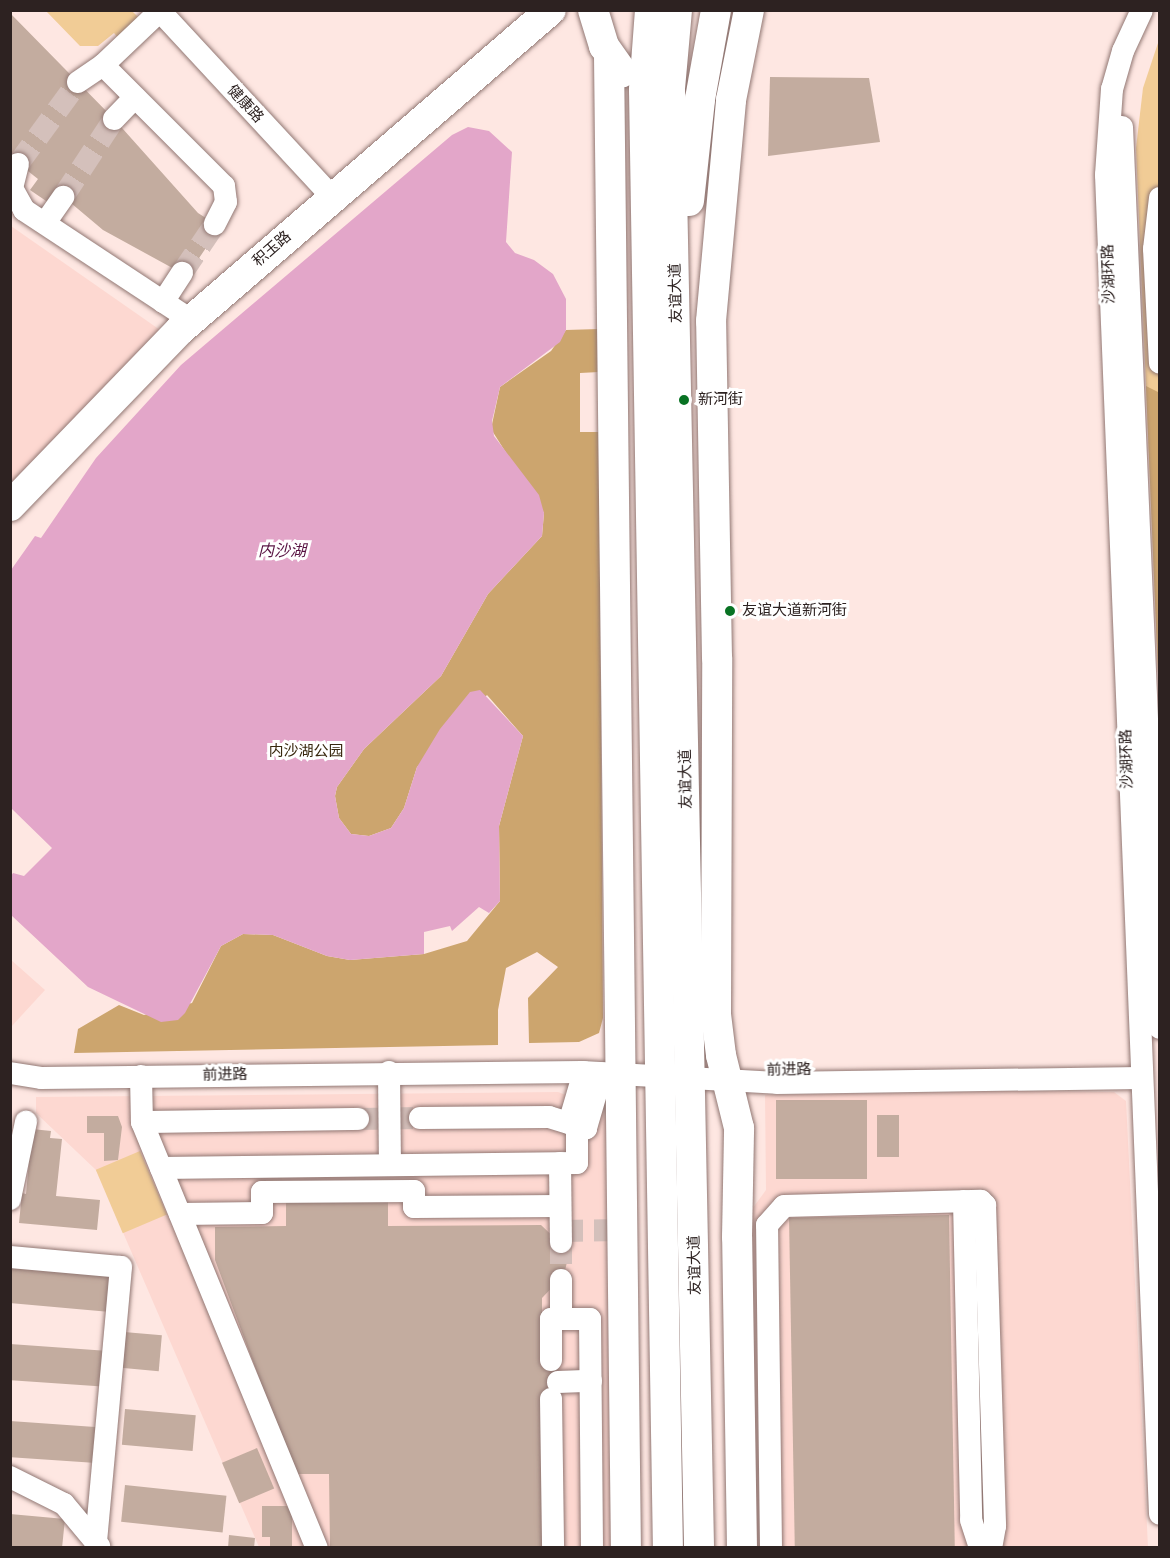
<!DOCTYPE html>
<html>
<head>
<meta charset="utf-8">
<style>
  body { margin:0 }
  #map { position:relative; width:1170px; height:1558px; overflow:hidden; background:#fee7e2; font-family:Signika,"Noto Sans SC",sans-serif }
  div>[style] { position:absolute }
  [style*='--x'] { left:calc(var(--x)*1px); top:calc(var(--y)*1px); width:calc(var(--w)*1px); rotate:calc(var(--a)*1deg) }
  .built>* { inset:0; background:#fdd8d1 }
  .green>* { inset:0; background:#f1cc96; transform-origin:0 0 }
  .forest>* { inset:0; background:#cca56e }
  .water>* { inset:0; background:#e3a6c9 }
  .building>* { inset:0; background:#c3ac9f; transform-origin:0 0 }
  .minor-tunnel>* { height:22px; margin-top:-11px; transform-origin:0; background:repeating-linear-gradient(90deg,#d4c0bb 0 22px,transparent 0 33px) }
  .roads { filter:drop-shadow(0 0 2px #917773) drop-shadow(0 0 2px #917773) }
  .minor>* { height:22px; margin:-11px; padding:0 11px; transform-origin:11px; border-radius:11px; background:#fff }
  .major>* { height:30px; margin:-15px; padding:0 15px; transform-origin:15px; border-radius:15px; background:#fff }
  .dots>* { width:16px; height:16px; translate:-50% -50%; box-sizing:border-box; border:3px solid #fff; border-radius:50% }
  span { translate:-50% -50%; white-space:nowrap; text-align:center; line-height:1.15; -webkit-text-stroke:6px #fff; paint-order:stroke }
  .street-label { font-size:15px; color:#2d2221 }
  .poi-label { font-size:15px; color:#2d2221 }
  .left { translate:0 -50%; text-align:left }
  .park-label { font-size:15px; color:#38280e }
  .water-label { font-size:16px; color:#581242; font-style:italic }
  .frame { position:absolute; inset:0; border:12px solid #2d2221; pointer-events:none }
</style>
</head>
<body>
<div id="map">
  <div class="built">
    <i style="clip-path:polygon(11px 226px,163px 332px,11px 491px)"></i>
    <i style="clip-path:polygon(10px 959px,45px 990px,11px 1027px,10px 1027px)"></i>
    <i style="clip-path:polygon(1012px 1091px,1114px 1092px,1126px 1101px,1148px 1547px,744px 1547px,744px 1220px,766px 1190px,765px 1095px)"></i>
    <i style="clip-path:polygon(558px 1092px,600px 1108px,606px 1120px,615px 1547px,259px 1547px,96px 1170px,36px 1113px,36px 1097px)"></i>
  </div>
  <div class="green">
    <i style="clip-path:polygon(46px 11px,132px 11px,140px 19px,120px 40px,114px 33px,98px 46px,80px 46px)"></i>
    <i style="clip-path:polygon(1159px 40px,1159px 696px,1136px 148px,1143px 88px)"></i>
    <i style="left:140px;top:1151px;width:69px;height:48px;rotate:67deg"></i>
  </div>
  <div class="forest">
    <i style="clip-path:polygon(599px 329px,599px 372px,580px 373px,580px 432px,599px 432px,603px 1018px,599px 1033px,579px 1042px,529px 1043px,528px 998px,558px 967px,537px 952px,506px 968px,498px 1010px,498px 1045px,74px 1053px,78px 1029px,119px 1005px,144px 1015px,192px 1003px,221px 946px,243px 934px,273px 935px,327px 956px,350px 960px,424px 954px,467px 941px,500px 901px,499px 826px,523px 736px,487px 695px,417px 767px,404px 808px,391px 828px,369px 836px,351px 834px,339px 818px,335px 796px,337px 787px,364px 749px,441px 676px,488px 594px,542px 536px,544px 513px,491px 429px,500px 387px,551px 351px,566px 330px)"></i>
    <i style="clip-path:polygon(1146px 386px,1160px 393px,1159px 696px)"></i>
  </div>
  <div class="water">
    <i style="clip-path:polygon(468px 127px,489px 131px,512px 152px,506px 242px,515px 253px,534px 260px,553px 274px,566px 299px,566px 330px,560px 342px,500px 387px,492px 421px,494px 436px,539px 495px,544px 513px,542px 536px,488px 594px,441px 676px,364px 749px,337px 787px,335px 796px,339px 818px,351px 834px,369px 836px,391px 828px,404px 808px,417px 767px,440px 729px,470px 692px,480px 690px,523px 736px,499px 826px,500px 901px,489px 913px,479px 907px,452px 931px,450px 926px,424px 932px,424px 954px,350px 960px,327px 956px,273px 935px,243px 934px,221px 946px,185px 1013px,178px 1020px,161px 1022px,88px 987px,11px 915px,11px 876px,13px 873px,24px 876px,52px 848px,11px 808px,11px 570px,35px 536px,41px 538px,96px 458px,181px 365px,452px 135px)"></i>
  </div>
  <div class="building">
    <i style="clip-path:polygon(10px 13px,114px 119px,198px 213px,220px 227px,187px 276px,103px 230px,59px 193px,52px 205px,30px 190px,38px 179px,14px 160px,10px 164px)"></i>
    <i style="clip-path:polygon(770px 77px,869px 78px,880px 142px,768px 156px)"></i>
    <i style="left:867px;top:1100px;width:79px;height:91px;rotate:90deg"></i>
    <i style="left:877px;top:1115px;width:22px;height:42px"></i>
    <i style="clip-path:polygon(87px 1116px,118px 1116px,122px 1127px,118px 1160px,104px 1161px,104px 1133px,87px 1133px)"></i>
    <i style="clip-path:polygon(32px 1129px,51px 1131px,50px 1138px,62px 1139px,56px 1196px,100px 1200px,97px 1230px,19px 1223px,22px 1193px,26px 1194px)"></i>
    <i style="clip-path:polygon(388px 1197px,388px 1226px,541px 1225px,563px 1246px,567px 1262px,564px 1275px,542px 1298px,542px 1353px,558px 1376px,544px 1548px,330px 1548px,329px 1474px,295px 1474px,215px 1260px,215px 1227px,286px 1226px,286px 1198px)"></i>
    <i style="left:949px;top:1215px;width:333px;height:160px;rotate:89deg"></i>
    <i style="left:10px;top:1266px;width:101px;height:37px;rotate:5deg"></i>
    <i style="left:124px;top:1332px;width:38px;height:36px;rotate:5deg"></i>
    <i style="left:10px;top:1344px;width:95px;height:36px;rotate:4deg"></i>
    <i style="left:125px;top:1409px;width:71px;height:36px;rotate:5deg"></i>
    <i style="left:10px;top:1421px;width:89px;height:36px;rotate:4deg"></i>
    <i style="left:257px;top:1448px;width:44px;height:38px;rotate:67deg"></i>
    <i style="left:125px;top:1485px;width:102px;height:37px;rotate:6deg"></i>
    <i style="clip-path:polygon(262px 1506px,292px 1506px,292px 1548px,270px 1548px,270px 1537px,262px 1537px)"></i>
    <i style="clip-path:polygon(10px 1514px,65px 1519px,62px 1548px,10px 1548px)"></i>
    <i style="clip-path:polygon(229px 1535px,255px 1538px,254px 1548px,228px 1548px)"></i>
  </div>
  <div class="minor-tunnel">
    <i style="--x:18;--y:164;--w:102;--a:-53.8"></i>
    <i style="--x:63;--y:197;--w:93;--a:-56.8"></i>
    <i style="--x:182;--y:273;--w:59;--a:-56"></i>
    <i style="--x:358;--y:1119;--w:62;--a:-0.9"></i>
    <i style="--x:561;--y:1231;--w:59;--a:-1"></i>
    <i style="--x:561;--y:1242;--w:38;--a:90"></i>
  </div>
  <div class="roads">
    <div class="minor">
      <i style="--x:159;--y:10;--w:255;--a:47.2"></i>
      <i style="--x:1142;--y:10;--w:45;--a:114.9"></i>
      <i style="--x:1123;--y:51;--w:40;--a:106"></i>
      <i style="--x:1112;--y:89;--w:86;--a:94"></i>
      <i style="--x:1106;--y:175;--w:1340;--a:87.69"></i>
      <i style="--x:103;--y:65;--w:171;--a:45"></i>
      <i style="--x:224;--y:186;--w:16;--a:83"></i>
      <i style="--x:226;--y:202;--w:25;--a:117"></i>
      <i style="--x:78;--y:82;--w:30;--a:-34"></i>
      <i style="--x:103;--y:65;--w:79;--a:-43.5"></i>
      <i style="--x:114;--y:119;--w:30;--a:-46"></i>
      <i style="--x:1122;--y:127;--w:902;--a:87.58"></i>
      <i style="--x:18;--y:164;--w:25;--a:104"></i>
      <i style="--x:12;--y:188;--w:25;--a:61"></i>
      <i style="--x:24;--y:210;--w:200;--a:33.4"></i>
      <i style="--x:1160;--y:198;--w:51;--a:96.7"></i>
      <i style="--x:1154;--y:249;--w:114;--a:87"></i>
      <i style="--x:45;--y:223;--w:32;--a:-55"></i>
      <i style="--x:163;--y:302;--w:35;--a:-57"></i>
      <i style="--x:389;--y:1072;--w:93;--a:89.4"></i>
      <i style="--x:10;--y:1073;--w:31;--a:9"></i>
      <i style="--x:41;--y:1078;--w:541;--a:-0.64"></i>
      <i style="--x:582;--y:1072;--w:195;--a:3.2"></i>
      <i style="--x:777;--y:1083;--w:363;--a:-0.8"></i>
      <i style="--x:141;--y:1076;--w:46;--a:88.8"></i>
      <i style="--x:142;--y:1122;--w:461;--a:67.7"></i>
      <i style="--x:420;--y:1118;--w:129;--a:-0.4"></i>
      <i style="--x:549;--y:1117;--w:39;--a:17"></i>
      <i style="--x:586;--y:1128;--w:57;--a:-73.8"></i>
      <i style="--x:142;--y:1122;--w:216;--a:-0.8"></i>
      <i style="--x:569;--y:1123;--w:53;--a:-73.6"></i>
      <i style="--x:560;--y:1163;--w:79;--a:89.3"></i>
      <i style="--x:161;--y:1168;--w:416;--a:-0.7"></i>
      <i style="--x:577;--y:1163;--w:38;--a:-90"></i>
      <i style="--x:10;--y:1199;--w:79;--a:-78.3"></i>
      <i style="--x:964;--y:1201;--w:319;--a:88.7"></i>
      <i style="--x:971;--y:1520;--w:29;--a:72"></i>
      <i style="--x:180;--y:1214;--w:82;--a:-0.7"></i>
      <i style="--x:262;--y:1213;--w:21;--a:-90"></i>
      <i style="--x:262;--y:1192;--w:152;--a:-0.4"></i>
      <i style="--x:414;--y:1191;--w:16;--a:90"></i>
      <i style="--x:414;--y:1207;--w:146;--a:-0.4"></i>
      <i style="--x:10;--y:1257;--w:111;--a:5.1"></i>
      <i style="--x:121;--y:1267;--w:276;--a:95.2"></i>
      <i style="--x:561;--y:1280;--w:39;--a:90"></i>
      <i style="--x:551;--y:1360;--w:41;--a:-90"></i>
      <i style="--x:551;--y:1319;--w:39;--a:0"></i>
      <i style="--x:590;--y:1319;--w:229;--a:89.5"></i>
      <i style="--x:558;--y:1382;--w:33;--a:-2"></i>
      <i style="--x:551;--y:1399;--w:149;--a:89.2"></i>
      <i style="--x:10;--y:1477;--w:60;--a:26.6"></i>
      <i style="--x:64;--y:1504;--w:55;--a:50.2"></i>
      <i style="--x:771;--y:1548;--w:323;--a:-90.7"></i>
      <i style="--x:767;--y:1225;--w:25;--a:-48"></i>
      <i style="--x:784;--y:1206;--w:197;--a:-1.5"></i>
      <i style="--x:981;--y:1201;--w:6;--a:45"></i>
      <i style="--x:985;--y:1205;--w:321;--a:88.2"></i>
      <i style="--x:995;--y:1526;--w:22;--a:100"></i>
    </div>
    <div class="major">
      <i style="--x:593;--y:10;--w:38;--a:73"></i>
      <i style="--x:604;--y:46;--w:32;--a:55"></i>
      <i style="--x:650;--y:10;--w:80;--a:94.3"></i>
      <i style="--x:644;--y:90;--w:1458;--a:89.06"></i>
      <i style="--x:677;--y:10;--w:79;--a:95.1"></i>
      <i style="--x:670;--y:89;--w:1459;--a:88.86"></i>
      <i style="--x:609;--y:56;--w:1492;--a:89.35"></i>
      <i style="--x:689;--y:201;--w:103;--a:-83.8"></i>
      <i style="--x:700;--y:99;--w:90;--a:-79.8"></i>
      <i style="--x:10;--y:506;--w:245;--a:-46"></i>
      <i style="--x:180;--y:330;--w:490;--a:-40.8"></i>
      <i style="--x:742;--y:1548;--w:311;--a:-90.9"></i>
      <i style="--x:737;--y:1237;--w:109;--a:-88.9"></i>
      <i style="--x:739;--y:1128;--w:75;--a:-103.9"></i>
      <i style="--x:721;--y:1055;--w:41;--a:-97"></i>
      <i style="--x:716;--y:1014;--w:356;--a:-89.8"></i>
      <i style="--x:717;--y:658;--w:337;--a:-91"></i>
      <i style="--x:711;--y:321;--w:222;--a:-84.8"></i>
      <i style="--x:731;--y:100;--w:92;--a:-78.7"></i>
    </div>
  </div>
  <div class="dots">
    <i style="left:684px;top:400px;background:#087223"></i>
    <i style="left:730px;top:611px;background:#087223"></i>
  </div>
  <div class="street-label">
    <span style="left:245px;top:104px;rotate:47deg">健康路</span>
    <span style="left:272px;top:249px;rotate:-41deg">积玉路</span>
    <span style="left:1109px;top:274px;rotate:-92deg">沙湖环路</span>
    <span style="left:676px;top:293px;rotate:-91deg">友谊大道</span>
    <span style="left:1127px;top:759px;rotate:-92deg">沙湖环路</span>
    <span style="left:686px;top:779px;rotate:-91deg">友谊大道</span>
    <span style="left:789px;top:1070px;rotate:-1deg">前进路</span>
    <span style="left:225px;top:1075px;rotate:-1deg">前进路</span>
    <span style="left:695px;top:1265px;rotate:-91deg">友谊大道</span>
  </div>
  <div class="poi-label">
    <span class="left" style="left:698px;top:400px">新河街</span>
    <span class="left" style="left:742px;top:611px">友谊大道新河街</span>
  </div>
  <div class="park-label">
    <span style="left:306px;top:752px">内沙湖公园</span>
  </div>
  <div class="water-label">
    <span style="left:282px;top:551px">内沙湖</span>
  </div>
  <div class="frame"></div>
</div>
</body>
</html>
